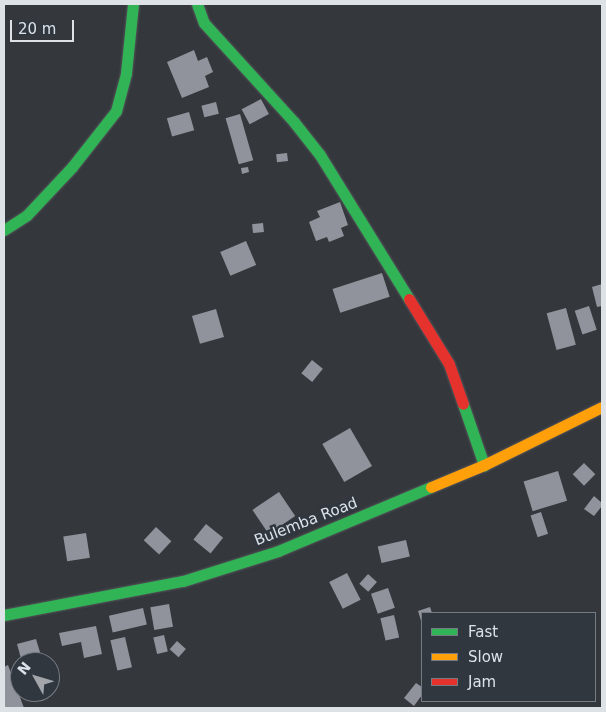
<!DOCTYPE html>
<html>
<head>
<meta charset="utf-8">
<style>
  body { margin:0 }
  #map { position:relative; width:606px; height:712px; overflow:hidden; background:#34373c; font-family:"DejaVu Sans",sans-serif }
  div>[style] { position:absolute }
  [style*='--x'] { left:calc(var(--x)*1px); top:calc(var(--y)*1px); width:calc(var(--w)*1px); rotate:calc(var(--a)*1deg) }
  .building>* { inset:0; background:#90939b; transform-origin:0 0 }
  .roads { filter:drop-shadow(0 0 1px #53555a) drop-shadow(0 0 1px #53555a) }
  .fast>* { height:11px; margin:-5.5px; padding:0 5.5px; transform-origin:5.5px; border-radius:5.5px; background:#30b455 }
  .slow>* { height:11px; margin:-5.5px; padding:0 5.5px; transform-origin:5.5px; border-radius:5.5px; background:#ff9f0a }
  .jam>* { height:11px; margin:-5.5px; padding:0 5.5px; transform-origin:5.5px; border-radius:5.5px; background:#e5322d }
  span { translate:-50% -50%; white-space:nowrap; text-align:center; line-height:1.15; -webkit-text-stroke:5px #30373f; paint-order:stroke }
  .street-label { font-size:15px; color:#dde2e7 }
  .frame { position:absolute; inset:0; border:5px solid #dde2e7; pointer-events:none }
  .legend { position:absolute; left:421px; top:612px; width:175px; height:90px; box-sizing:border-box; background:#30373f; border:1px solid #757b82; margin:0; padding:6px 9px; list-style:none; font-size:15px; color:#dde2e7 }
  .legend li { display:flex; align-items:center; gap:10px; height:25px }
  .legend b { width:25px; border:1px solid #757b82 }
  .north { position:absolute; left:10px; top:652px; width:50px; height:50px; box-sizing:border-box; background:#30373f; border:1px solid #757b82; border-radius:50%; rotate:309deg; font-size:14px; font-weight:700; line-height:20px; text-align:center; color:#dde2e7 }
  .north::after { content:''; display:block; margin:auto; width:18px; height:22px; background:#a2a6ab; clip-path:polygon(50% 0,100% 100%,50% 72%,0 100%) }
  .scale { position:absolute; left:10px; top:20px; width:64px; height:22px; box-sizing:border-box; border:2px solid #dde2e7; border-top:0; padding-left:6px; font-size:15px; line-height:18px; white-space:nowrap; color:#dde2e7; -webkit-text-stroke:4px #30373f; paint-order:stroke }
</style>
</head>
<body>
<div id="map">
  <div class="building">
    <i style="clip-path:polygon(194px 50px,198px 61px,207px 57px,213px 72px,205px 76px,209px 87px,182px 98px,167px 62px)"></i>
    <i style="left:261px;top:99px;width:17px;height:22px;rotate:62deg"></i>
    <i style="left:216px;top:102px;width:12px;height:15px;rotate:76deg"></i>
    <i style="left:189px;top:112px;width:19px;height:23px;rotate:74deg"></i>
    <i style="left:240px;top:114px;width:48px;height:15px;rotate:74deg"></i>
    <i style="left:287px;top:153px;width:8px;height:11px;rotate:83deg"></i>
    <i style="clip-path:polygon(248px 167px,249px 172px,242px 174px,241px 168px)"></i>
    <i style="clip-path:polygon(340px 202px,348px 225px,341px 228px,344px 236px,329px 242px,327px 237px,316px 241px,309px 222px,320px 217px,317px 211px)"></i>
    <i style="left:263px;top:223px;width:9px;height:11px;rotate:84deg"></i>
    <i style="left:246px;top:241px;width:26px;height:28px;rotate:67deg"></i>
    <i style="left:382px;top:273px;width:25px;height:52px;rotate:72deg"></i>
    <i style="clip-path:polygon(602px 284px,602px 306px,597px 307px,592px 287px)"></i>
    <i style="left:589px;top:306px;width:25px;height:15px;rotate:72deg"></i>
    <i style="left:566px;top:308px;width:38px;height:20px;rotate:75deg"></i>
    <i style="left:216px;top:309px;width:29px;height:25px;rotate:74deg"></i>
    <i style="left:312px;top:360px;width:14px;height:17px;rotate:39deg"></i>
    <i style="left:350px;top:428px;width:44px;height:32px;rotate:60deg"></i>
    <i style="left:584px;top:463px;width:16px;height:16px;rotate:45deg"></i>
    <i style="left:558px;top:471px;width:31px;height:36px;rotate:73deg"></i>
    <i style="left:279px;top:492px;width:29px;height:32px;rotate:56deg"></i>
    <i style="clip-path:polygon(594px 496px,602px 503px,602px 506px,594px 516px,584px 509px)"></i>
    <i style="left:541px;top:512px;width:23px;height:11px;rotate:72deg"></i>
    <i style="left:206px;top:524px;width:22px;height:20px;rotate:39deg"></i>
    <i style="left:156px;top:527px;width:21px;height:18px;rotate:43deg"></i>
    <i style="left:86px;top:533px;width:25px;height:23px;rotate:81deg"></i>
    <i style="left:406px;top:540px;width:17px;height:29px;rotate:77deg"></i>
    <i style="left:347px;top:573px;width:30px;height:20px;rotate:63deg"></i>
    <i style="left:368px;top:574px;width:12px;height:13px;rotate:42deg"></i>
    <i style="left:388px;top:588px;width:21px;height:18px;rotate:71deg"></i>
    <i style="left:169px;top:604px;width:23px;height:19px;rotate:80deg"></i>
    <i style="clip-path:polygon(430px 607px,432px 613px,422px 613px,422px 624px,418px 611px)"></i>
    <i style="left:143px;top:608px;width:17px;height:35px;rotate:77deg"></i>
    <i style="left:394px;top:615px;width:23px;height:14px;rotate:77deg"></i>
    <i style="clip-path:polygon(96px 626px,102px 654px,84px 658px,81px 642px,62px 646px,59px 633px)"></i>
    <i style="left:164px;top:635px;width:17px;height:11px;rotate:77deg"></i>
    <i style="left:125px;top:637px;width:31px;height:15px;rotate:77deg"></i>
    <i style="clip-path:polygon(36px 639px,43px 662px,22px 662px,17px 644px)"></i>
    <i style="left:177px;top:641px;width:12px;height:11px;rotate:42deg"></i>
    <i style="clip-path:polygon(8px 665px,24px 708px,4px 708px,4px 667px)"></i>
    <i style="clip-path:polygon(416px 683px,422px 687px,422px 695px,414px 706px,404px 698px)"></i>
  </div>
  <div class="roads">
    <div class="fast">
      <i style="--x:197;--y:4;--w:20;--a:70"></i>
      <i style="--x:204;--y:23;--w:134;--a:47.7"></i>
      <i style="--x:294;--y:122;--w:42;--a:51.8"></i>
      <i style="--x:320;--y:155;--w:169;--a:58.3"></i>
      <i style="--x:4;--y:230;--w:27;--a:-33"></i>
      <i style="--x:27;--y:215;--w:66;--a:-46.8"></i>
      <i style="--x:72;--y:167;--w:71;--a:-51.8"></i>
      <i style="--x:116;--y:111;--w:39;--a:-75"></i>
      <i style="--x:126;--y:73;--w:69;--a:-84.2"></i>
      <i style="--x:463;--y:404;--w:65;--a:71"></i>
      <i style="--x:4;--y:615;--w:182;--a:-10.8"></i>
      <i style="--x:183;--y:581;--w:100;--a:-17.5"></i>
      <i style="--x:278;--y:551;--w:166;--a:-22.7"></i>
    </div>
    <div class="slow">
      <i style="--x:431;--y:487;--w:57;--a:-22.5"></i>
      <i style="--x:484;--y:465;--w:131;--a:-26.2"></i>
    </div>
    <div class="jam">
      <i style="--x:409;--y:299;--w:76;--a:58.4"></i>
      <i style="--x:449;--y:364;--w:42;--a:70.7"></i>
    </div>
  </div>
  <div class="street-label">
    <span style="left:306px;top:522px;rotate:-21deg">Bulemba Road</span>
  </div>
  <div class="frame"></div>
  <ul class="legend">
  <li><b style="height:6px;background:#30b455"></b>Fast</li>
  <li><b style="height:6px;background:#ff9f0a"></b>Slow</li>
  <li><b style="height:6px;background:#e5322d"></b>Jam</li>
  </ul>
  <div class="north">N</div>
  <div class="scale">20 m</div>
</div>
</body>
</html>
